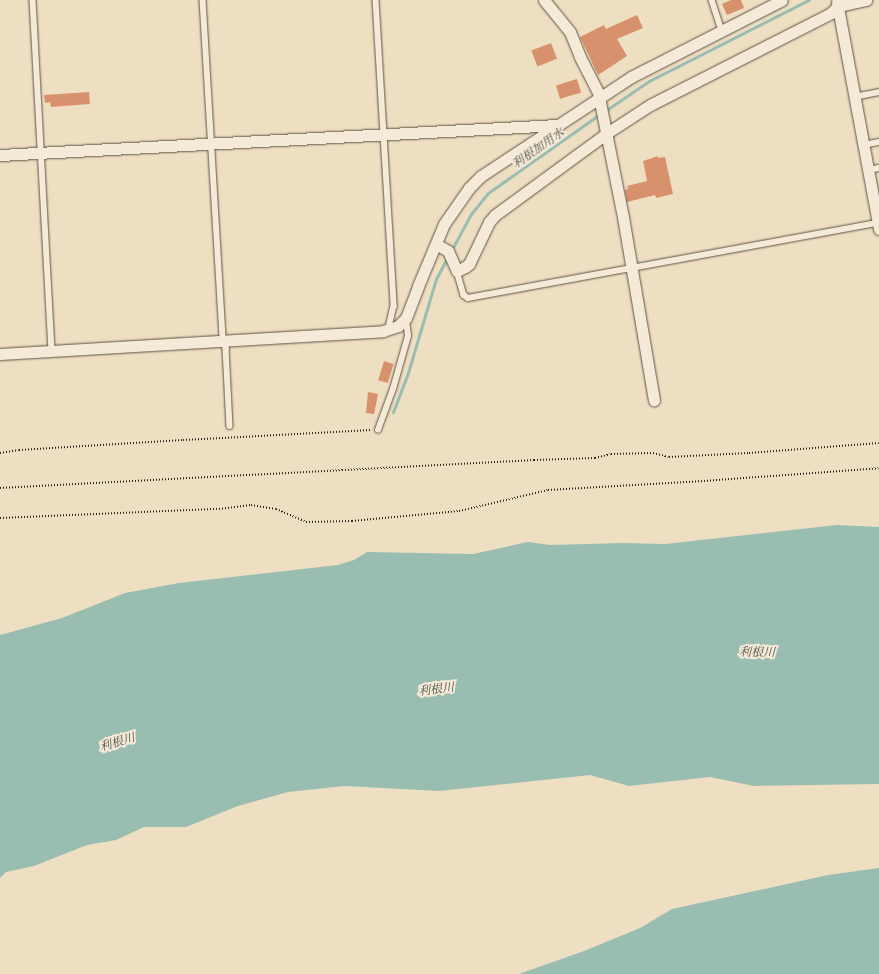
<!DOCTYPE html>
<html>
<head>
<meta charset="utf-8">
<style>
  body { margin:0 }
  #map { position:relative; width:879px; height:974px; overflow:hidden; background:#efdfc2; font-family:"Libre Caslon Text","Noto Serif JP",serif }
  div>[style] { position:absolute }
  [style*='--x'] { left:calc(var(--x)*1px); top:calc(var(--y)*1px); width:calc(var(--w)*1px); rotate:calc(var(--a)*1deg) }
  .water>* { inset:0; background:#9abdb2 }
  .stream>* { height:3px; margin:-1.5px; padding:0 1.5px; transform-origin:1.5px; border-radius:1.5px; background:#9abdb2 }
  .building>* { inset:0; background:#d7926d; transform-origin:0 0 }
  .path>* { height:2px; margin-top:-1px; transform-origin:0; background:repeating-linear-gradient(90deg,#2c241b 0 1px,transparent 0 3px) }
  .roads { filter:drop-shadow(0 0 1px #5d5345) drop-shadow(0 0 1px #5d5345) }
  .service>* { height:5.5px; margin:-2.75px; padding:0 2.75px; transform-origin:2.75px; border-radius:2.75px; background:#f5ead7 }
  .minor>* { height:11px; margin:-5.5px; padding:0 5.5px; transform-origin:5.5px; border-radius:5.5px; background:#f5ead7 }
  span { translate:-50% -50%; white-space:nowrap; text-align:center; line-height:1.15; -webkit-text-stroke:4px #f5ead7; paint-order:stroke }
  .water-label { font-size:12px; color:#4d5248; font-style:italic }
</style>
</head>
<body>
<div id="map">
  <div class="water">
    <i style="clip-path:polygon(837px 525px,879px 527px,879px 784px,754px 786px,710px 777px,629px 786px,590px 775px,439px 791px,345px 786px,288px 792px,238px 806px,186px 827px,144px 827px,116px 840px,87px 845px,34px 866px,6px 872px,0 878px,0 635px,62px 618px,125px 593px,179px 583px,338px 565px,354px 560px,367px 552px,473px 554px,528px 542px,550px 545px,623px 543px,665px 544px)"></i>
    <i style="clip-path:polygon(879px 868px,879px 974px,519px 974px,584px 951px,640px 928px,672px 909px,828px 875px)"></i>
  </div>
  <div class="stream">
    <i style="--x:605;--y:111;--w:53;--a:-34.3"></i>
    <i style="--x:649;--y:81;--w:179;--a:-26.9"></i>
    <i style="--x:451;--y:251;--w:42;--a:-61.6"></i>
    <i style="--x:471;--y:214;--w:27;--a:-51"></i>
    <i style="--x:488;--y:193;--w:137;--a:-35.2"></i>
    <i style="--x:393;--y:412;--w:39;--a:-69"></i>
    <i style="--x:407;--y:376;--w:101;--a:-73.4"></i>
    <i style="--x:436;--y:279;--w:24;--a:-62"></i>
  </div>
  <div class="building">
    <i style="clip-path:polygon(731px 0,741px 0,744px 8px,727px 15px,722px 4px)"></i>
    <i style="clip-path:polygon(637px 15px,643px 28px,617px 39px,627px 56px,598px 75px,580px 37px,604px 25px,606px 29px)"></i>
    <i style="left:551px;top:43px;width:17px;height:21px;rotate:69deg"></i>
    <i style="left:577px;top:79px;width:14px;height:22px;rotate:73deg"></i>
    <i style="clip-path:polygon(89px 92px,90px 104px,51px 107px,50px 102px,45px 103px,44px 95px)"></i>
    <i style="clip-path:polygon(658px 156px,658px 158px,665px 157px,673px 194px,656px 198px,655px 195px,627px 202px,625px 190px,628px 189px,627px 186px,647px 181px,643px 161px)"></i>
    <i style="left:384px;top:361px;width:10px;height:20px;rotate:17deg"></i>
    <i style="clip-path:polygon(368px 392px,378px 394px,374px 414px,366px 413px)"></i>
  </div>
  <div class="path">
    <i style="--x:0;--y:453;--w:19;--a:-9"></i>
    <i style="--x:19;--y:450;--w:164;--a:-3.5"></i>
    <i style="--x:183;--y:440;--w:189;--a:-3"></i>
    <i style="--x:0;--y:488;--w:535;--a:-3"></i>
    <i style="--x:534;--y:460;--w:61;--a:-1.9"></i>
    <i style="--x:595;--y:458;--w:16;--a:-14"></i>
    <i style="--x:611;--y:454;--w:42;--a:-1.4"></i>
    <i style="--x:653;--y:453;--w:16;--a:14"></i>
    <i style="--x:669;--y:457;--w:80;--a:-2.9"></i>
    <i style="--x:749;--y:453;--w:130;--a:-4.4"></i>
    <i style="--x:0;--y:518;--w:219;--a:-2.4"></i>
    <i style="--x:219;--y:509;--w:32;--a:-7"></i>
    <i style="--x:251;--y:505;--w:25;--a:9"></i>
    <i style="--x:276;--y:509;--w:33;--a:23"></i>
    <i style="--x:306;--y:522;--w:46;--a:-1.2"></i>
    <i style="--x:352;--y:521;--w:107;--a:-5.3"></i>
    <i style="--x:459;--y:511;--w:91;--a:-13.3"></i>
    <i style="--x:548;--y:490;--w:156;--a:-3.3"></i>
    <i style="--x:704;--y:481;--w:175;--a:-4.2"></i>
  </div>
  <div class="roads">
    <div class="service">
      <i style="--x:33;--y:0;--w:352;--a:86.9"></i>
      <i style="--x:203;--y:0;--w:341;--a:86.6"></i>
      <i style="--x:223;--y:340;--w:9;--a:69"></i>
      <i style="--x:226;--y:348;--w:78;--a:87.1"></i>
      <i style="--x:376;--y:0;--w:307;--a:86.6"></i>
      <i style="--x:394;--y:306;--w:23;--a:103"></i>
      <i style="--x:712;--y:0;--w:32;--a:72"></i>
      <i style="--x:854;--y:97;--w:25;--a:-11"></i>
      <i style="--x:863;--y:145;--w:16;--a:-11"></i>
      <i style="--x:868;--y:170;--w:11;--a:-10"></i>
      <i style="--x:457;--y:271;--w:25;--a:74"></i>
      <i style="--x:464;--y:295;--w:5;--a:37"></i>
      <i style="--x:468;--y:298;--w:417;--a:-10.4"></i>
      <i style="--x:378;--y:430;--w:44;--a:-69.9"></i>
      <i style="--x:393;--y:389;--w:55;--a:-74.2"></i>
      <i style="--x:408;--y:336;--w:17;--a:-97"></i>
    </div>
    <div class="minor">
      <i style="--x:544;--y:0;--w:41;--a:50.9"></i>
      <i style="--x:570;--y:32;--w:27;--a:68"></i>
      <i style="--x:580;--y:57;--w:39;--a:63"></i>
      <i style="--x:598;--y:92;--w:127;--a:78.7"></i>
      <i style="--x:623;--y:217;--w:186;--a:80.4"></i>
      <i style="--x:837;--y:2;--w:231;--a:79.5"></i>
      <i style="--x:0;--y:155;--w:559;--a:-3.08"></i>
      <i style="--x:436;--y:244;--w:14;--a:30"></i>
      <i style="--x:448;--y:251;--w:22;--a:66"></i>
      <i style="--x:457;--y:271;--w:9;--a:-27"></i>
      <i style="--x:465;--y:267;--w:5;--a:-37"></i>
      <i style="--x:469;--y:264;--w:47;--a:-64.5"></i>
      <i style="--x:489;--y:222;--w:9;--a:-49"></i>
      <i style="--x:495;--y:215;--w:139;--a:-36.2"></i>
      <i style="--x:607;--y:133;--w:51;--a:-33.1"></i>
      <i style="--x:650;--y:105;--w:203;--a:-26.9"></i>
      <i style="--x:831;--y:13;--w:10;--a:-45"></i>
      <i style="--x:838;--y:6;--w:29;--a:-12"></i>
      <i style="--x:0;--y:354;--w:384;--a:-3.4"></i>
      <i style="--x:383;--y:331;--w:16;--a:-18"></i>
      <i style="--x:398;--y:326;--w:11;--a:-45"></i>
      <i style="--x:406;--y:318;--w:34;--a:-69"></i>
      <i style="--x:418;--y:286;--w:67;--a:-67.2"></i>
      <i style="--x:444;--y:224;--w:44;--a:-55.2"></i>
      <i style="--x:469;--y:188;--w:17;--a:-45"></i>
      <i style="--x:481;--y:176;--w:180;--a:-33.4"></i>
      <i style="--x:631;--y:77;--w:169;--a:-27"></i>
    </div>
  </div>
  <div class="water-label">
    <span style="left:538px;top:148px;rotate:-35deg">利根加用水</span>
    <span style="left:757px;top:652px;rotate:1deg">利根川</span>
    <span style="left:436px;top:689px;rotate:-7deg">利根川</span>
    <span style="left:117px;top:742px;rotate:-17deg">利根川</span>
  </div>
</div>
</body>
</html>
